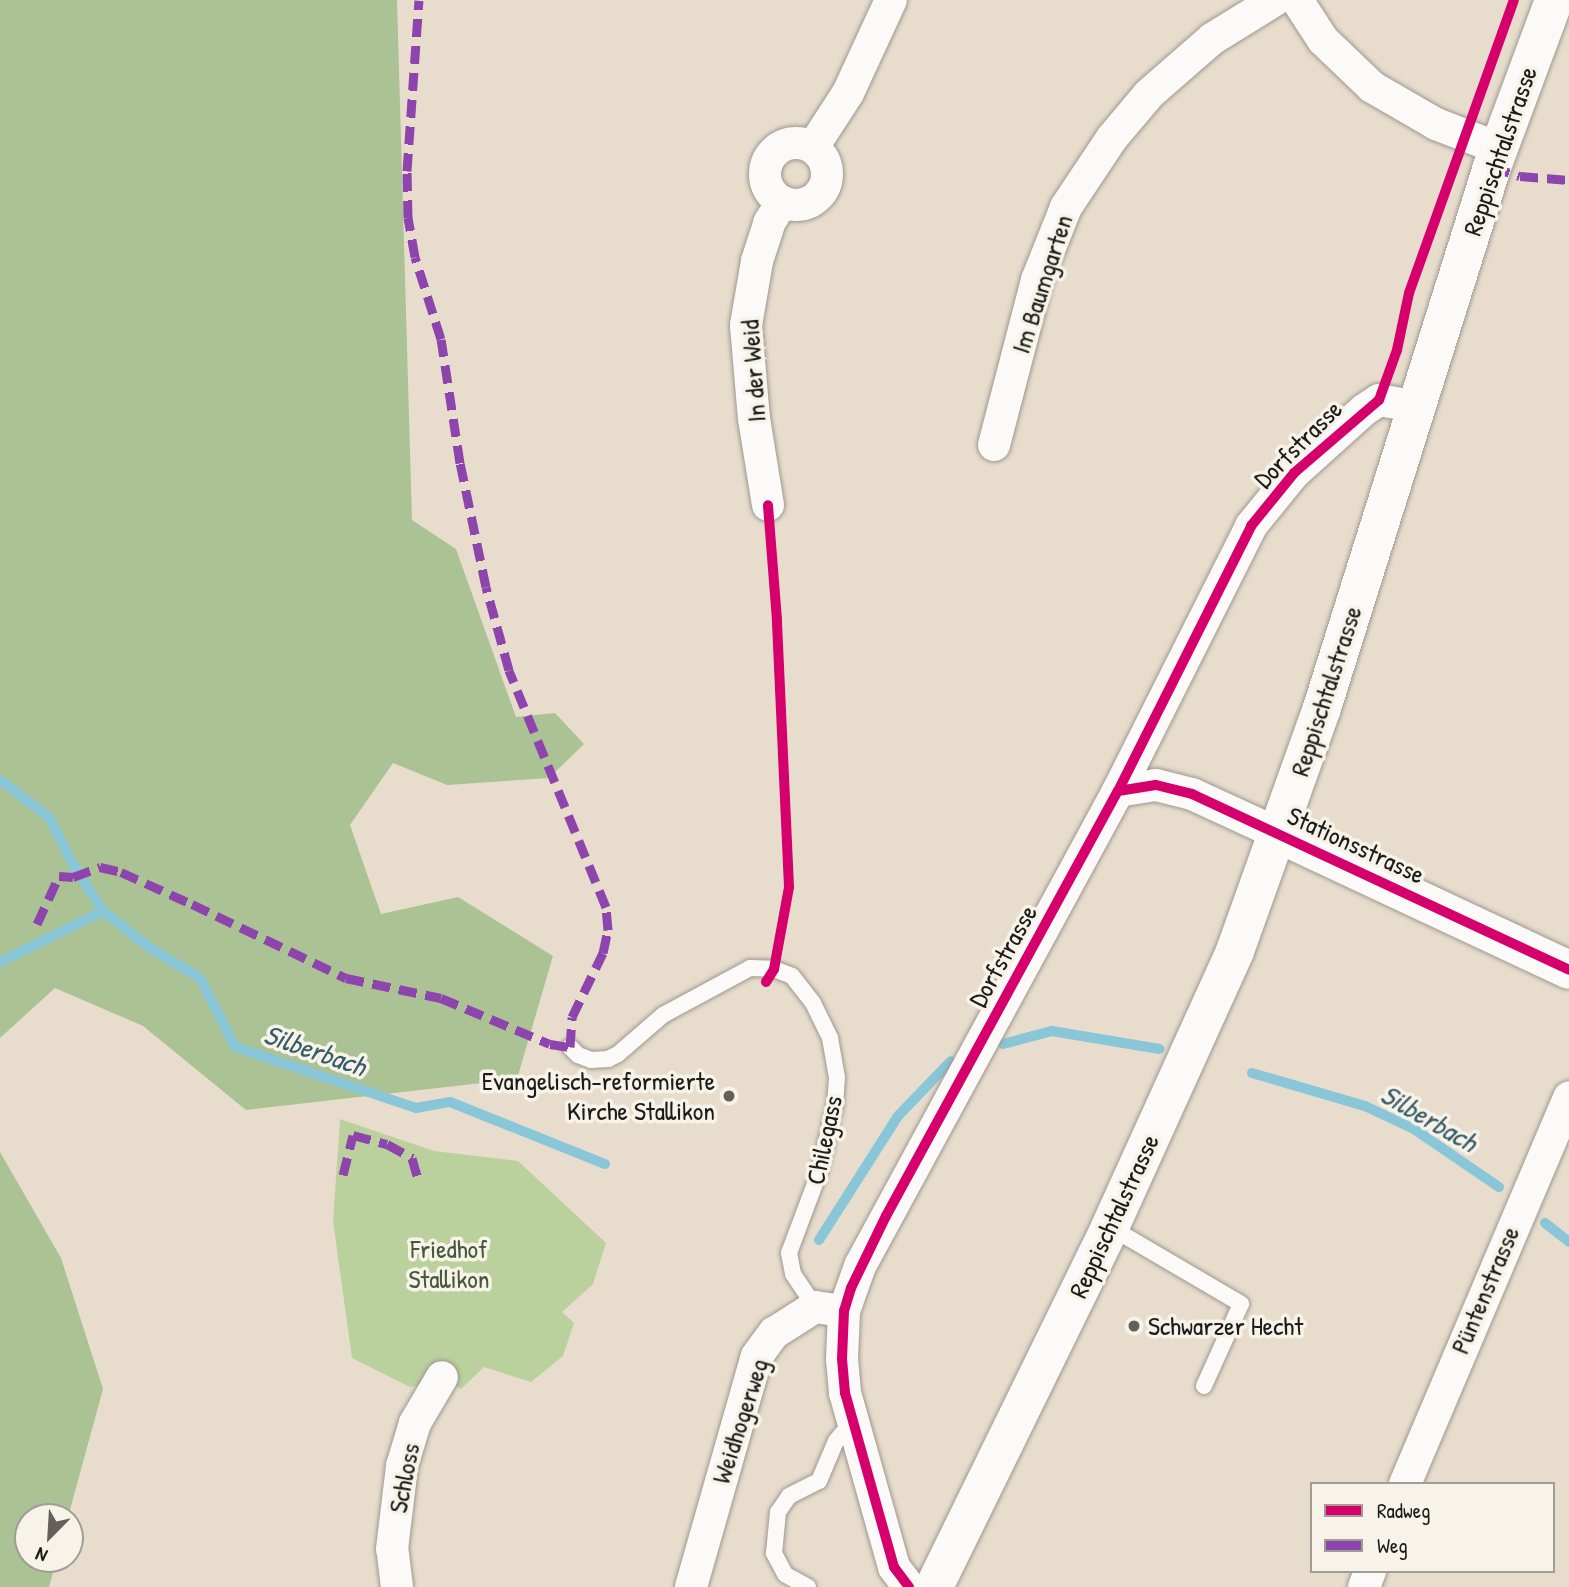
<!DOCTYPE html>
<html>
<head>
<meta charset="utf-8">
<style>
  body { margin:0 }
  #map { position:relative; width:1569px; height:1587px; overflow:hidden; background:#e8ddcd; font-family:"Patrick Hand",sans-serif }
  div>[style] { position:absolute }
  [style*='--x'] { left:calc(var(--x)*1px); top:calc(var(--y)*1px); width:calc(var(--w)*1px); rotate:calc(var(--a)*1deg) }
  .green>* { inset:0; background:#bbd19d }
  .forest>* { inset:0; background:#abc295 }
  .stream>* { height:10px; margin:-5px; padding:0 5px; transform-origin:5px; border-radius:5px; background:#88c6d8 }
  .roads { filter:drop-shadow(0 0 2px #9e988f) drop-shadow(0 0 2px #9e988f) }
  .lane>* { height:16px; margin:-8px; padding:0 8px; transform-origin:8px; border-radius:8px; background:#fcfaf8 }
  .street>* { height:32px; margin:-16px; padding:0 16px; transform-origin:16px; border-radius:16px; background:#fcfaf8 }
  .street>.ring { margin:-16px; padding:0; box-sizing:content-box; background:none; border:32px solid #fcfaf8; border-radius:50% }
  .secondary>* { height:38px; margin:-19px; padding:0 19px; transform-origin:19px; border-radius:19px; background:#fcfaf8 }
  .quiet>* { height:9px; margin-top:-4.5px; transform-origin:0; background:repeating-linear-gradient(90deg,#8e44ad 0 18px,transparent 0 27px) }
  .cycleway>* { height:10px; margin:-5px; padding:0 5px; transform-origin:5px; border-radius:5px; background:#d6006c }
  .dots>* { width:19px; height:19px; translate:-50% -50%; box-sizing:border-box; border:4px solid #f7f3e8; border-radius:50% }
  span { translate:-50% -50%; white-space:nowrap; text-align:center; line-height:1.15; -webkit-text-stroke:7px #f7f3e8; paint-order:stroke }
  .street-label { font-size:26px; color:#1c1c1c }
  .poi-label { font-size:26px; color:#1c1c1c }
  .right { translate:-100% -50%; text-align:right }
  .left { translate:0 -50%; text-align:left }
  .park-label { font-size:26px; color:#47583c }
  .water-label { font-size:28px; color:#375c69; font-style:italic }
  .legend { position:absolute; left:1310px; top:1482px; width:245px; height:91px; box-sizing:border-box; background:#f7f3e8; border:2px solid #9f9d96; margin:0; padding:9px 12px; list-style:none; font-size:21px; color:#1c1c1c }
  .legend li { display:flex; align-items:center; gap:14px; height:35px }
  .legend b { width:35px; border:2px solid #9f9d96 }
  .north { position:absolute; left:14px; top:1503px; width:70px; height:70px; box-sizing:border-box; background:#f7f3e8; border:2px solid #9f9d96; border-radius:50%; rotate:204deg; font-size:19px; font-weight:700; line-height:28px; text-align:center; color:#1c1c1c }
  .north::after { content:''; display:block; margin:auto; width:24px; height:32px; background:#63605a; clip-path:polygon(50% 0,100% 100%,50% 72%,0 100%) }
</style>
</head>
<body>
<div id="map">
  <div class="green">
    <i style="clip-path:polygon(340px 1119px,434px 1151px,518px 1161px,606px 1243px,593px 1284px,562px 1312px,574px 1323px,563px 1356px,531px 1382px,484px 1367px,461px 1389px,446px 1381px,410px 1387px,352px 1358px,333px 1221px)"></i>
  </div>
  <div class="forest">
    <i style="clip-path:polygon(0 0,397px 0,412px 520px,456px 549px,516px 717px,555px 713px,584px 744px,549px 778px,447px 785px,393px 763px,350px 825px,381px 914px,458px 897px,553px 956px,517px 1079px,246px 1110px,143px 1026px,55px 988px,0 1038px)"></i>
    <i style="clip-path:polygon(0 1152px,61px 1258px,103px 1389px,68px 1517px,28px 1517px,28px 1559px,57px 1559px,49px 1587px,0 1587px)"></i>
  </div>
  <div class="stream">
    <i style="--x:0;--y:780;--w:61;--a:37.1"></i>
    <i style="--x:49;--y:817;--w:55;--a:63"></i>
    <i style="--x:74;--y:866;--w:54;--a:57.2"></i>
    <i style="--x:103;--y:911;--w:60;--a:38.2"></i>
    <i style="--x:150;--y:948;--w:58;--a:31"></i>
    <i style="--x:200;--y:978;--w:77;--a:63.1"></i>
    <i style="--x:235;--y:1047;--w:191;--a:18.6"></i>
    <i style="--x:416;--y:1108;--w:35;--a:-10"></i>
    <i style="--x:450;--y:1102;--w:167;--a:21.8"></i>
    <i style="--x:0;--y:962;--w:115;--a:-26.3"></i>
    <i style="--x:1003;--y:1044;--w:51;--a:-14.9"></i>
    <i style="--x:1052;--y:1031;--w:109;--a:9.5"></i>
    <i style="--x:1252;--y:1073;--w:118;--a:16.3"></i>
    <i style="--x:1365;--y:1106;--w:54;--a:25.1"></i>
    <i style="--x:1414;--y:1129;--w:103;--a:34.3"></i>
    <i style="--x:1545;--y:1223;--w:31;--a:38"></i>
    <i style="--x:819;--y:1240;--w:147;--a:-57.5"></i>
    <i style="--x:898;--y:1116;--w:76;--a:-46.1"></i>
  </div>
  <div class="roads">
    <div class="lane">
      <i style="--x:570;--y:1047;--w:11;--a:45"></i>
      <i style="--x:578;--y:1055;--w:14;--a:21"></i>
      <i style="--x:591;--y:1060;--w:17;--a:-3"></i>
      <i style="--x:608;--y:1059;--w:11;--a:-27"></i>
      <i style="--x:618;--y:1054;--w:60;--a:-40.9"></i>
      <i style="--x:663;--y:1015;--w:99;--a:-28.4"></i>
      <i style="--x:750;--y:968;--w:24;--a:2"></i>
      <i style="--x:774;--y:969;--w:19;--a:21"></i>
      <i style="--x:792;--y:976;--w:34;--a:52"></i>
      <i style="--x:813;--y:1003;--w:39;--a:64"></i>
      <i style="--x:830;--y:1038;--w:40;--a:80"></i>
      <i style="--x:837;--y:1077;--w:28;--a:94"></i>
      <i style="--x:835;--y:1105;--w:70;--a:103.2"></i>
      <i style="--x:819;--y:1173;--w:85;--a:110.6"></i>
      <i style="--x:789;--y:1253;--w:21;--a:79"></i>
      <i style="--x:793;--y:1274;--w:40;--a:56"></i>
      <i style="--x:1110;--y:1227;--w:152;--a:30.4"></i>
      <i style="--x:1241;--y:1304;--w:90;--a:114.3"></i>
      <i style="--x:808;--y:1587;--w:26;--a:-151"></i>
      <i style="--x:785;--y:1574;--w:24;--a:-118"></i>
      <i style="--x:774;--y:1553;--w:41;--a:-84.4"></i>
      <i style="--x:778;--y:1512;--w:19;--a:-55"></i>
      <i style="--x:789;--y:1496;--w:34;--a:-27"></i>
      <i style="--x:819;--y:1481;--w:43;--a:-67"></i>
      <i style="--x:836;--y:1441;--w:25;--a:-50"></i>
    </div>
    <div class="street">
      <i style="--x:1297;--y:0;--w:48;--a:57"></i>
      <i style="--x:1323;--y:40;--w:68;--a:43.8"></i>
      <i style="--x:1372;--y:87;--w:74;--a:30"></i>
      <i style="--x:1436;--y:124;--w:66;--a:21.2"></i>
      <i class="ring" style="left:765px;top:143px;width:30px;height:30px"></i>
      <i style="--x:813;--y:147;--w:64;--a:-57.1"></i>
      <i style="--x:848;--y:93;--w:102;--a:-65.2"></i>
      <i style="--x:994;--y:445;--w:171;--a:-75.4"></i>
      <i style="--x:1037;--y:280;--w:79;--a:-68.3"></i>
      <i style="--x:1066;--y:207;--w:83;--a:-56.3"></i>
      <i style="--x:1112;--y:138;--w:57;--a:-49.9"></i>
      <i style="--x:1149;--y:94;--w:84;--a:-41.1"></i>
      <i style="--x:1212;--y:39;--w:74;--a:-31.8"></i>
      <i style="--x:768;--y:505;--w:87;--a:-99.2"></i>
      <i style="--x:754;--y:419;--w:94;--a:-94.9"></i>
      <i style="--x:746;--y:325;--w:65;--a:-80.2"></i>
      <i style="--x:757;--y:261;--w:40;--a:-72"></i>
      <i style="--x:769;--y:223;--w:25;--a:-58"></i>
      <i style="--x:1118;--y:791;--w:38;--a:-9"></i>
      <i style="--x:1156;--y:785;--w:37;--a:14"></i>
      <i style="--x:1192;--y:794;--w:96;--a:24.7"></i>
      <i style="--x:1405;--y:1484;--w:420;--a:-67"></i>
      <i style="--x:397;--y:1587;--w:38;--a:-97"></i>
      <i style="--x:392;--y:1549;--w:84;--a:-83.1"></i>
      <i style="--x:402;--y:1466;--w:45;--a:-73.2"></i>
      <i style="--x:415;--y:1423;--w:53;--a:-59.6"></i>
      <i style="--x:691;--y:1587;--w:240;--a:-74.1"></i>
      <i style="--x:757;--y:1356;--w:29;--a:-54"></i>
      <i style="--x:774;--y:1333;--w:49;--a:-32.4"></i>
      <i style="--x:815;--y:1307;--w:29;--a:8"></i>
      <i style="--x:909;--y:1587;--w:25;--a:-127"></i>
      <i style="--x:894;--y:1567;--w:181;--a:-105.7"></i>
      <i style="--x:845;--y:1393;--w:34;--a:-95"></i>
      <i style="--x:842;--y:1359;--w:48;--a:-87.6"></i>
      <i style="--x:844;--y:1311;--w:48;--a:-70.4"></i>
      <i style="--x:860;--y:1266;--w:541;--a:-61.49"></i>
      <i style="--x:1118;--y:791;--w:297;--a:-63.3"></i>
      <i style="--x:1251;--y:526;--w:68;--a:-50.9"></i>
      <i style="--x:1294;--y:473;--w:94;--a:-42"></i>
      <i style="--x:1364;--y:410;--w:18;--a:-34"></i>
      <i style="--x:1379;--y:400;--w:40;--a:10"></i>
      <i style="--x:1364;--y:1587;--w:17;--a:-69"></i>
    </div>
    <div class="secondary">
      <i style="--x:1279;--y:834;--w:320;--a:25.1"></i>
      <i style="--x:934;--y:1587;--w:401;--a:-63.9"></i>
      <i style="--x:1110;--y:1227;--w:303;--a:-65.6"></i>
      <i style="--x:1235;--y:951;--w:258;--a:-70.3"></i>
      <i style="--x:1322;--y:708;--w:567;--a:-72.56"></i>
      <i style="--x:1492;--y:167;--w:178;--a:-69.6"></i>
    </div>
  </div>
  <div class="quiet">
    <i style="--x:1492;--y:167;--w:29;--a:18"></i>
    <i style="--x:1520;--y:176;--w:49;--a:4.7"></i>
    <i style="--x:37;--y:924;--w:53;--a:-65.4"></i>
    <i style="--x:59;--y:876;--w:14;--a:4"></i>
    <i style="--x:73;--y:877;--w:29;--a:-20"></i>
    <i style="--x:100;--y:867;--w:22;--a:13"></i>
    <i style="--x:121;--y:872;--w:78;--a:24.3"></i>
    <i style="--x:192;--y:904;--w:171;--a:25.7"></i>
    <i style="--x:346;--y:978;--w:97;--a:11.9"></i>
    <i style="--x:441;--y:998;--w:118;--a:22.9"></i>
    <i style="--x:550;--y:1044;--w:20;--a:9"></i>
    <i style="--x:570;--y:1047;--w:30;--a:-86"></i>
    <i style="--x:572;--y:1017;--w:71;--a:-64.2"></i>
    <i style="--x:603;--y:953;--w:24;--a:-78"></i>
    <i style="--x:608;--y:930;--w:23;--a:-95"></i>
    <i style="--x:606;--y:907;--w:256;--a:-112.3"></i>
    <i style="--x:509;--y:670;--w:86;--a:-105.5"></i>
    <i style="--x:486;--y:587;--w:127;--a:-101.8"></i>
    <i style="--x:460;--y:463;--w:125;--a:-98.7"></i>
    <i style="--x:441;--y:339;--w:86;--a:-107.6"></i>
    <i style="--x:415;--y:257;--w:40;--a:-100"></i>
    <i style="--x:408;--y:218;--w:47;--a:-91.2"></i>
    <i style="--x:407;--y:171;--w:171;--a:-86"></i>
    <i style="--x:343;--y:1175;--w:41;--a:-76"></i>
    <i style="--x:353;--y:1135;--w:35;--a:15"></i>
    <i style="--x:387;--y:1144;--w:29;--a:29"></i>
    <i style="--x:412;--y:1158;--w:26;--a:74"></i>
  </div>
  <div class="cycleway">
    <i style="--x:1118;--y:791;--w:38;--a:-9"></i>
    <i style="--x:1156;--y:785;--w:37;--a:14"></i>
    <i style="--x:1192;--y:794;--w:416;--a:25"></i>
    <i style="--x:766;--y:982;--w:15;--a:-58"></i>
    <i style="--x:774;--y:969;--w:83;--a:-79.6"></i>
    <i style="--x:789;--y:887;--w:267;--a:-92.6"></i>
    <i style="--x:777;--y:620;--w:115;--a:-94.5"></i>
    <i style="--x:909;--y:1587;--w:25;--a:-127"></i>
    <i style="--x:894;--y:1567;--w:181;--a:-105.7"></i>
    <i style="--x:845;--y:1393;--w:34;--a:-95"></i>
    <i style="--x:842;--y:1359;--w:48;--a:-87.6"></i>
    <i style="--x:844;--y:1311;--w:24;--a:-73"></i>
    <i style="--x:851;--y:1288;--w:80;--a:-64.1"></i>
    <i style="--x:886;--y:1216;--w:484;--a:-61.4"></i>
    <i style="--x:1118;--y:791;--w:297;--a:-63.3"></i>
    <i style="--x:1251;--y:526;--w:68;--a:-50.9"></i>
    <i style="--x:1294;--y:473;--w:112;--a:-40.7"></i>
    <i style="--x:1379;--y:400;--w:53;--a:-70.2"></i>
    <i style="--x:1397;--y:350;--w:58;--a:-78.1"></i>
    <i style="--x:1409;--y:293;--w:311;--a:-70.3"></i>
  </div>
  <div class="dots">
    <i style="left:729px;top:1096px;background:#63605a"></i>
    <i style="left:1134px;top:1326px;background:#63605a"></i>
  </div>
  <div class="street-label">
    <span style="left:1500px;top:151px;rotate:-71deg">Reppischtalstrasse</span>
    <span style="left:1042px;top:284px;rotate:-72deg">Im Baumgarten</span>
    <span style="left:753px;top:371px;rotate:-94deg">In der Weid</span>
    <span style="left:1298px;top:444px;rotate:-45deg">Dorfstrasse</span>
    <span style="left:1326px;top:691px;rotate:-72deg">Reppischtalstrasse</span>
    <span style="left:1356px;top:845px;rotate:25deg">Stationsstrasse</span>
    <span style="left:1003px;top:956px;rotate:-61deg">Dorfstrasse</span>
    <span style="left:824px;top:1140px;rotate:-78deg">Chilegass</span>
    <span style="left:1114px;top:1216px;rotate:-65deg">Reppischtalstrasse</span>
    <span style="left:1485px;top:1290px;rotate:-67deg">Püntenstrasse</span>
    <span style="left:740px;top:1421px;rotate:-72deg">Weidhogerweg</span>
    <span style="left:404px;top:1478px;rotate:-79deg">Schloss</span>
  </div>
  <div class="poi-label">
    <span class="right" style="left:715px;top:1096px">Evangelisch-reformierte<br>Kirche Stallikon</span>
    <span class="left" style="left:1148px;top:1326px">Schwarzer Hecht</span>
  </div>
  <div class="park-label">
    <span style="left:449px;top:1264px">Friedhof<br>Stallikon</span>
  </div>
  <div class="water-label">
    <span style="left:315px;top:1050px;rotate:19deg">Silberbach</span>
    <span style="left:1429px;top:1118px;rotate:30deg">Silberbach</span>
  </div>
  <ul class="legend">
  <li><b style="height:9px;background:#d6006c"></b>Radweg</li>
  <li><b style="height:9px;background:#8e44ad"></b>Weg</li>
  </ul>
  <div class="north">N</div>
</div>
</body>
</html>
